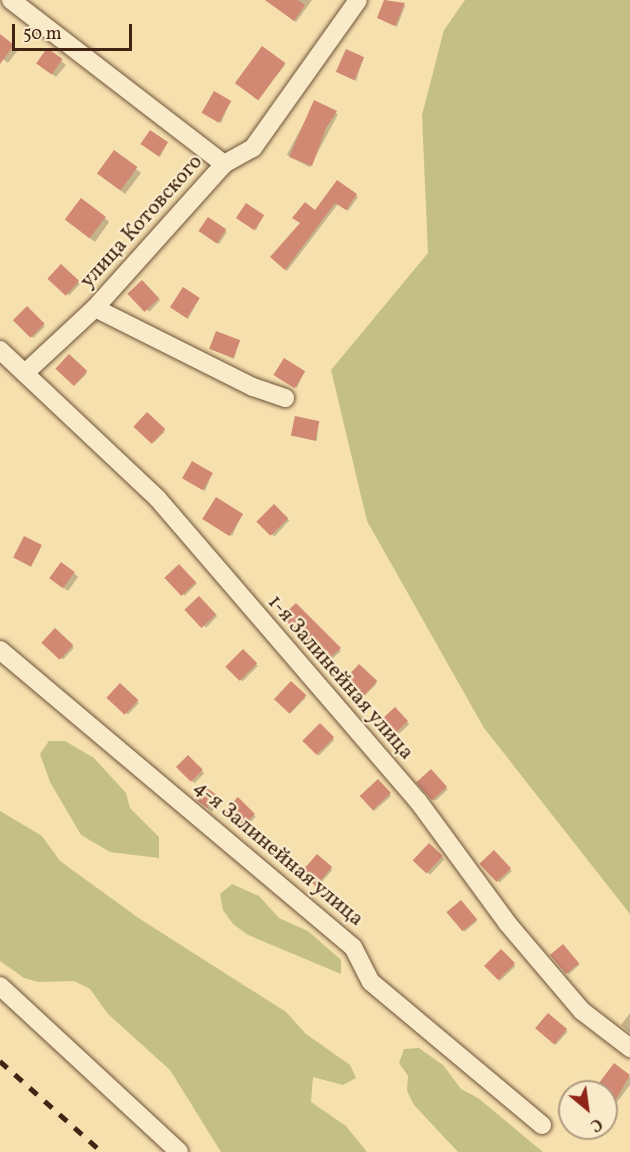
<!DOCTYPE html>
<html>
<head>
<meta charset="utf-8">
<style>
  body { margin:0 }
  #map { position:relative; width:630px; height:1152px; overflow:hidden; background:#f6e0ae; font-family:Vollkorn,serif }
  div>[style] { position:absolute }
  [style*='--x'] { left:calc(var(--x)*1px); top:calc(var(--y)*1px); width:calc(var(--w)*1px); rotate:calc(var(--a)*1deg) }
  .green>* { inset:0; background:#c4c085 }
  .shadow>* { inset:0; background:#0003; transform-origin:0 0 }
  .building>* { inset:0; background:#d18974; transform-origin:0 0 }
  .roads { filter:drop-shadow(0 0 2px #6f523a) drop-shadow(0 0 2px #6f523a) }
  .minor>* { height:18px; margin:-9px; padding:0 9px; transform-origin:9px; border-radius:9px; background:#f9ebca }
  .rail>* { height:4.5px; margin-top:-2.25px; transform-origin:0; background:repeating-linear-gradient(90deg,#422314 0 10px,transparent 0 20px) }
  span { translate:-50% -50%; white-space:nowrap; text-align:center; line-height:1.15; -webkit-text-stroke:4.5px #f9ebca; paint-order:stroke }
  .street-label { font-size:21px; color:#422314 }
  .north { position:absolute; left:558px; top:1080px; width:60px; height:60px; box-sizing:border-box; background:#f9ebca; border:2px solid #b09b81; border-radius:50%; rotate:151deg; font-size:16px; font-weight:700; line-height:24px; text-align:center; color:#422314 }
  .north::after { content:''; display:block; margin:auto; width:21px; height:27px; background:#8f2418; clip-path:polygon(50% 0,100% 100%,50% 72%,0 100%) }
  .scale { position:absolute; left:12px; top:24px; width:120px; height:27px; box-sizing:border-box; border:3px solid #422314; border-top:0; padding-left:8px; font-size:18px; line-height:21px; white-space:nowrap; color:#422314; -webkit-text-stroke:4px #f9ebca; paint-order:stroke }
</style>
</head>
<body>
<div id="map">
  <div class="green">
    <i style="clip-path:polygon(465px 0,630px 0,630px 914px,484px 728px,367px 521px,331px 370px,428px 253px,422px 115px,444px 30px)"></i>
    <i style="clip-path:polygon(49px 741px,65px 741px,94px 758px,126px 793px,130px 808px,159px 837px,159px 858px,110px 852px,81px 835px,50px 782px,40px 754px)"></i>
    <i style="clip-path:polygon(0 811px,42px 836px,60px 861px,140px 919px,286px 1012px,306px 1034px,350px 1065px,356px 1078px,343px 1085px,313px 1077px,311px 1102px,346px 1126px,367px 1152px,221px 1152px,170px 1070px,108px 1014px,90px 989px,74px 981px,38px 982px,24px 978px,0 961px)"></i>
    <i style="clip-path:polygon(232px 884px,259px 896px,279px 918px,308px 931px,341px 960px,341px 974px,248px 935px,233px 924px,223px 910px,220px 894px)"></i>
    <i style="clip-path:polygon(419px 1048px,443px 1065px,461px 1089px,478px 1098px,543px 1152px,458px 1152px,414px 1105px,407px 1091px,408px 1076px,399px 1063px,404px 1049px)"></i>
  </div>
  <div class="shadow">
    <i style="clip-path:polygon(280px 0,312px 0,296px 22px,277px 8px)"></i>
    <i style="clip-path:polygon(386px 0,405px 6px,397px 27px,379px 18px)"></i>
    <i style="clip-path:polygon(0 36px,18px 50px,8px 63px,0 57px)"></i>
    <i style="left:263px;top:48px;width:28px;height:44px;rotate:39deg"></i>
    <i style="clip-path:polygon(48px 50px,66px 65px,56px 77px,42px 67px)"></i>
    <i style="clip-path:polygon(363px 59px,356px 81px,337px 72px)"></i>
    <i style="clip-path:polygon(230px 102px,221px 123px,205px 114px)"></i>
    <i style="left:315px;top:102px;width:26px;height:60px;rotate:28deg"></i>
    <i style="clip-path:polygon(167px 143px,160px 157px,144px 145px)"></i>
    <i style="clip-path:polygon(114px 152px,141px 173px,125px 194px,103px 177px)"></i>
    <i style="clip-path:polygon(337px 182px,358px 197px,348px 211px,338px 204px,287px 271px,272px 257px,316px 212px)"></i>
    <i style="clip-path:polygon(263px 216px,256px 230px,240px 219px)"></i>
    <i style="clip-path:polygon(105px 218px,109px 222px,95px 242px,71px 224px)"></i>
    <i style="clip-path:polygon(209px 219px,227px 232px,219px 244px,202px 233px)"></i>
    <i style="left:61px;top:266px;width:26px;height:16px;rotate:43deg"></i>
    <i style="left:142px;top:283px;width:25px;height:16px;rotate:43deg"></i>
    <i style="clip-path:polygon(199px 299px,188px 319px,173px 309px)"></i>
    <i style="left:27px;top:309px;width:25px;height:16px;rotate:45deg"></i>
    <i style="clip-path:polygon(239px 341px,234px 359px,211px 349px)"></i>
    <i style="left:69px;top:356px;width:25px;height:17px;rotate:45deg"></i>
    <i style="clip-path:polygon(304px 372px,297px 388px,277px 377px)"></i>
    <i style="left:147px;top:414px;width:25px;height:16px;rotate:45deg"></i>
    <i style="clip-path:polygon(318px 422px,317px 441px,293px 435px)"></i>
    <i style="clip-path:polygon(212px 474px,205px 491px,185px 479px)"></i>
    <i style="left:274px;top:506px;width:21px;height:22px;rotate:43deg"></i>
    <i style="clip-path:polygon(242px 515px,232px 536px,206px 520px)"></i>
    <i style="clip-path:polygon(41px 547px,31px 567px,16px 558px)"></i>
    <i style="left:179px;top:566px;width:25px;height:17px;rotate:45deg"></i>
    <i style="clip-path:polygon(74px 573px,78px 577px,68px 591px,51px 578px)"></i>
    <i style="left:199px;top:599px;width:25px;height:16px;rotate:43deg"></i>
    <i style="clip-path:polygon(296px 605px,341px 651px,326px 664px,284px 617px)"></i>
    <i style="left:55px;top:630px;width:26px;height:16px;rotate:43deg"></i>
    <i style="left:243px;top:651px;width:21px;height:22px;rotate:45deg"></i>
    <i style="left:359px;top:666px;width:25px;height:17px;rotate:45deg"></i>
    <i style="left:291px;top:683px;width:21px;height:22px;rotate:45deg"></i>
    <i style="left:120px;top:685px;width:26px;height:16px;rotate:43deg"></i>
    <i style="left:395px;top:709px;width:21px;height:22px;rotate:47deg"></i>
    <i style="left:320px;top:726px;width:20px;height:22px;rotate:45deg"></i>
    <i style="left:188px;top:757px;width:23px;height:14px;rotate:45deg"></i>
    <i style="left:431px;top:771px;width:25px;height:17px;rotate:48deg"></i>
    <i style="left:378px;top:781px;width:20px;height:23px;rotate:49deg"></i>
    <i style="clip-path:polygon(204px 787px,220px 801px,212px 812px,200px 802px)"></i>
    <i style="left:238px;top:799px;width:25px;height:17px;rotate:45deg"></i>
    <i style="left:429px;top:845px;width:21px;height:21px;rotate:43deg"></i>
    <i style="left:494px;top:852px;width:26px;height:17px;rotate:47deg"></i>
    <i style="left:317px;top:857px;width:20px;height:22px;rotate:41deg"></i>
    <i style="left:461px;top:902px;width:25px;height:16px;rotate:50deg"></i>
    <i style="left:563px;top:946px;width:25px;height:15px;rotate:48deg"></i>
    <i style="left:501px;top:951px;width:21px;height:21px;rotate:47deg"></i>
    <i style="clip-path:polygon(630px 1013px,630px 1033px,621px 1025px)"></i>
    <i style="left:549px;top:1015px;width:25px;height:18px;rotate:42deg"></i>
    <i style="clip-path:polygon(614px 1065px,630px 1077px,630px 1085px,617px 1102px,606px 1093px)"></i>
  </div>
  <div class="building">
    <i style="clip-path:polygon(265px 0,298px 0,305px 5px,294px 21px)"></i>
    <i style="clip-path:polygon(384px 0,405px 3px,395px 26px,377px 18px)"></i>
    <i style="clip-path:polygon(0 34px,14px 45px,0 64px)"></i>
    <i style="left:262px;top:46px;width:29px;height:46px;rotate:36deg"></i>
    <i style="left:47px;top:48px;width:19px;height:19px;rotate:35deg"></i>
    <i style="left:346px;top:49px;width:20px;height:25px;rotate:24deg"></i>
    <i style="left:214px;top:91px;width:20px;height:25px;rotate:30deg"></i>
    <i style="clip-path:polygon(314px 100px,337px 111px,326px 128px,312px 166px,289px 157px)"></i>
    <i style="left:150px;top:130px;width:22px;height:17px;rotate:34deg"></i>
    <i style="left:114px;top:150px;width:29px;height:29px;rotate:36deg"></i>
    <i style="clip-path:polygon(337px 180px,357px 194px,346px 210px,335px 203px,285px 270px,270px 257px,300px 223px,292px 218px,305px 202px,315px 210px)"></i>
    <i style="left:81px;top:198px;width:31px;height:27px;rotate:37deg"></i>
    <i style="left:246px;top:203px;width:22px;height:18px;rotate:34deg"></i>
    <i style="left:208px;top:217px;width:22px;height:17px;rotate:34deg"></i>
    <i style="left:61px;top:264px;width:25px;height:20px;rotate:43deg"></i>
    <i style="left:142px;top:280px;width:25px;height:20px;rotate:47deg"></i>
    <i style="left:183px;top:287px;width:20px;height:24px;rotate:33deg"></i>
    <i style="left:27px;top:306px;width:25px;height:20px;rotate:45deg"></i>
    <i style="left:216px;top:331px;width:26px;height:19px;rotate:21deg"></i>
    <i style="left:69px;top:354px;width:25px;height:20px;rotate:43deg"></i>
    <i style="left:284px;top:358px;width:25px;height:20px;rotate:32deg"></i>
    <i style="left:147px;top:412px;width:25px;height:20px;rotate:43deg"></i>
    <i style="left:295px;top:416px;width:25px;height:20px;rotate:12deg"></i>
    <i style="left:192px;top:461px;width:24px;height:20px;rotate:30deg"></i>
    <i style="left:216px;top:497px;width:32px;height:26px;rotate:32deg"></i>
    <i style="left:274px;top:504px;width:20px;height:25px;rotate:45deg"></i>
    <i style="left:24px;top:536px;width:20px;height:24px;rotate:27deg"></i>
    <i style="left:61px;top:562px;width:17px;height:20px;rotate:36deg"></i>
    <i style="left:179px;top:564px;width:25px;height:20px;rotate:47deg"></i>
    <i style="left:199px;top:596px;width:25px;height:20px;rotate:47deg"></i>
    <i style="clip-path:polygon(296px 603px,341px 648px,323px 663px,282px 616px)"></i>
    <i style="left:55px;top:628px;width:25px;height:20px;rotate:43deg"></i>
    <i style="left:243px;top:649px;width:20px;height:25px;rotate:45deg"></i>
    <i style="left:359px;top:664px;width:25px;height:20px;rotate:43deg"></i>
    <i style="left:291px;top:681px;width:21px;height:25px;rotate:43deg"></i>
    <i style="left:120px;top:683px;width:25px;height:20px;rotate:43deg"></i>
    <i style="left:395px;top:707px;width:19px;height:25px;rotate:47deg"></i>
    <i style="left:320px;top:723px;width:20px;height:25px;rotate:45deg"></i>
    <i style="left:188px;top:755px;width:21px;height:17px;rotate:45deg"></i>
    <i style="left:431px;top:769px;width:24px;height:20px;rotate:48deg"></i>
    <i style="left:378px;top:779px;width:19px;height:25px;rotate:47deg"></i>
    <i style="left:203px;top:785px;width:17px;height:16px;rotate:36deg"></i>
    <i style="left:238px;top:797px;width:24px;height:20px;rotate:45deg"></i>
    <i style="left:429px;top:843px;width:19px;height:24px;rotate:43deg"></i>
    <i style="left:494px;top:850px;width:25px;height:20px;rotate:47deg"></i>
    <i style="left:317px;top:854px;width:20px;height:25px;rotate:41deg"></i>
    <i style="left:461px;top:900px;width:25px;height:19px;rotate:50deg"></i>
    <i style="left:563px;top:944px;width:25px;height:17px;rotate:50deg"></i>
    <i style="left:501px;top:949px;width:20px;height:24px;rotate:45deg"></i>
    <i style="left:548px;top:1013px;width:25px;height:20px;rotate:40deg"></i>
    <i style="clip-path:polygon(614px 1063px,630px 1075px,615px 1101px,596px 1087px)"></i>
  </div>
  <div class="roads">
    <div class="minor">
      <i style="--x:11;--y:0;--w:269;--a:37.6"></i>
      <i style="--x:95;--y:308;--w:177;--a:26.6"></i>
      <i style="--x:253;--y:387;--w:34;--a:19"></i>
      <i style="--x:0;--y:350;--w:217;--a:43.3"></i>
      <i style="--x:158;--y:499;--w:399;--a:49.3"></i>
      <i style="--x:418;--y:801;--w:152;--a:53.8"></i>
      <i style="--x:508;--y:924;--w:114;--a:49.6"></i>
      <i style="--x:582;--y:1011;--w:61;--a:37.6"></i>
      <i style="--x:25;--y:373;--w:96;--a:-42.9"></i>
      <i style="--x:95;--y:308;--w:193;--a:-48.1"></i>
      <i style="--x:224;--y:164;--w:33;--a:-29"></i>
      <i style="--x:253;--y:148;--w:181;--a:-54.6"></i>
      <i style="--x:0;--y:650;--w:461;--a:40.1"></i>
      <i style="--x:353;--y:947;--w:39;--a:63"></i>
      <i style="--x:371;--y:982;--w:223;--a:39.9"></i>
      <i style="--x:0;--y:986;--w:244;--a:42.8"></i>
    </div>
  </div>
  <div class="rail">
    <i style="--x:0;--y:1061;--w:137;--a:41.7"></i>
  </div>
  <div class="street-label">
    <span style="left:142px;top:222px;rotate:-48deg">улица Котовского</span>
    <span style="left:340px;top:678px;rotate:49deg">1-я Залинейная улица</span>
    <span style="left:278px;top:854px;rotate:40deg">4-я Залинейная улица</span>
  </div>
  <div class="north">С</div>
  <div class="scale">50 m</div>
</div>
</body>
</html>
